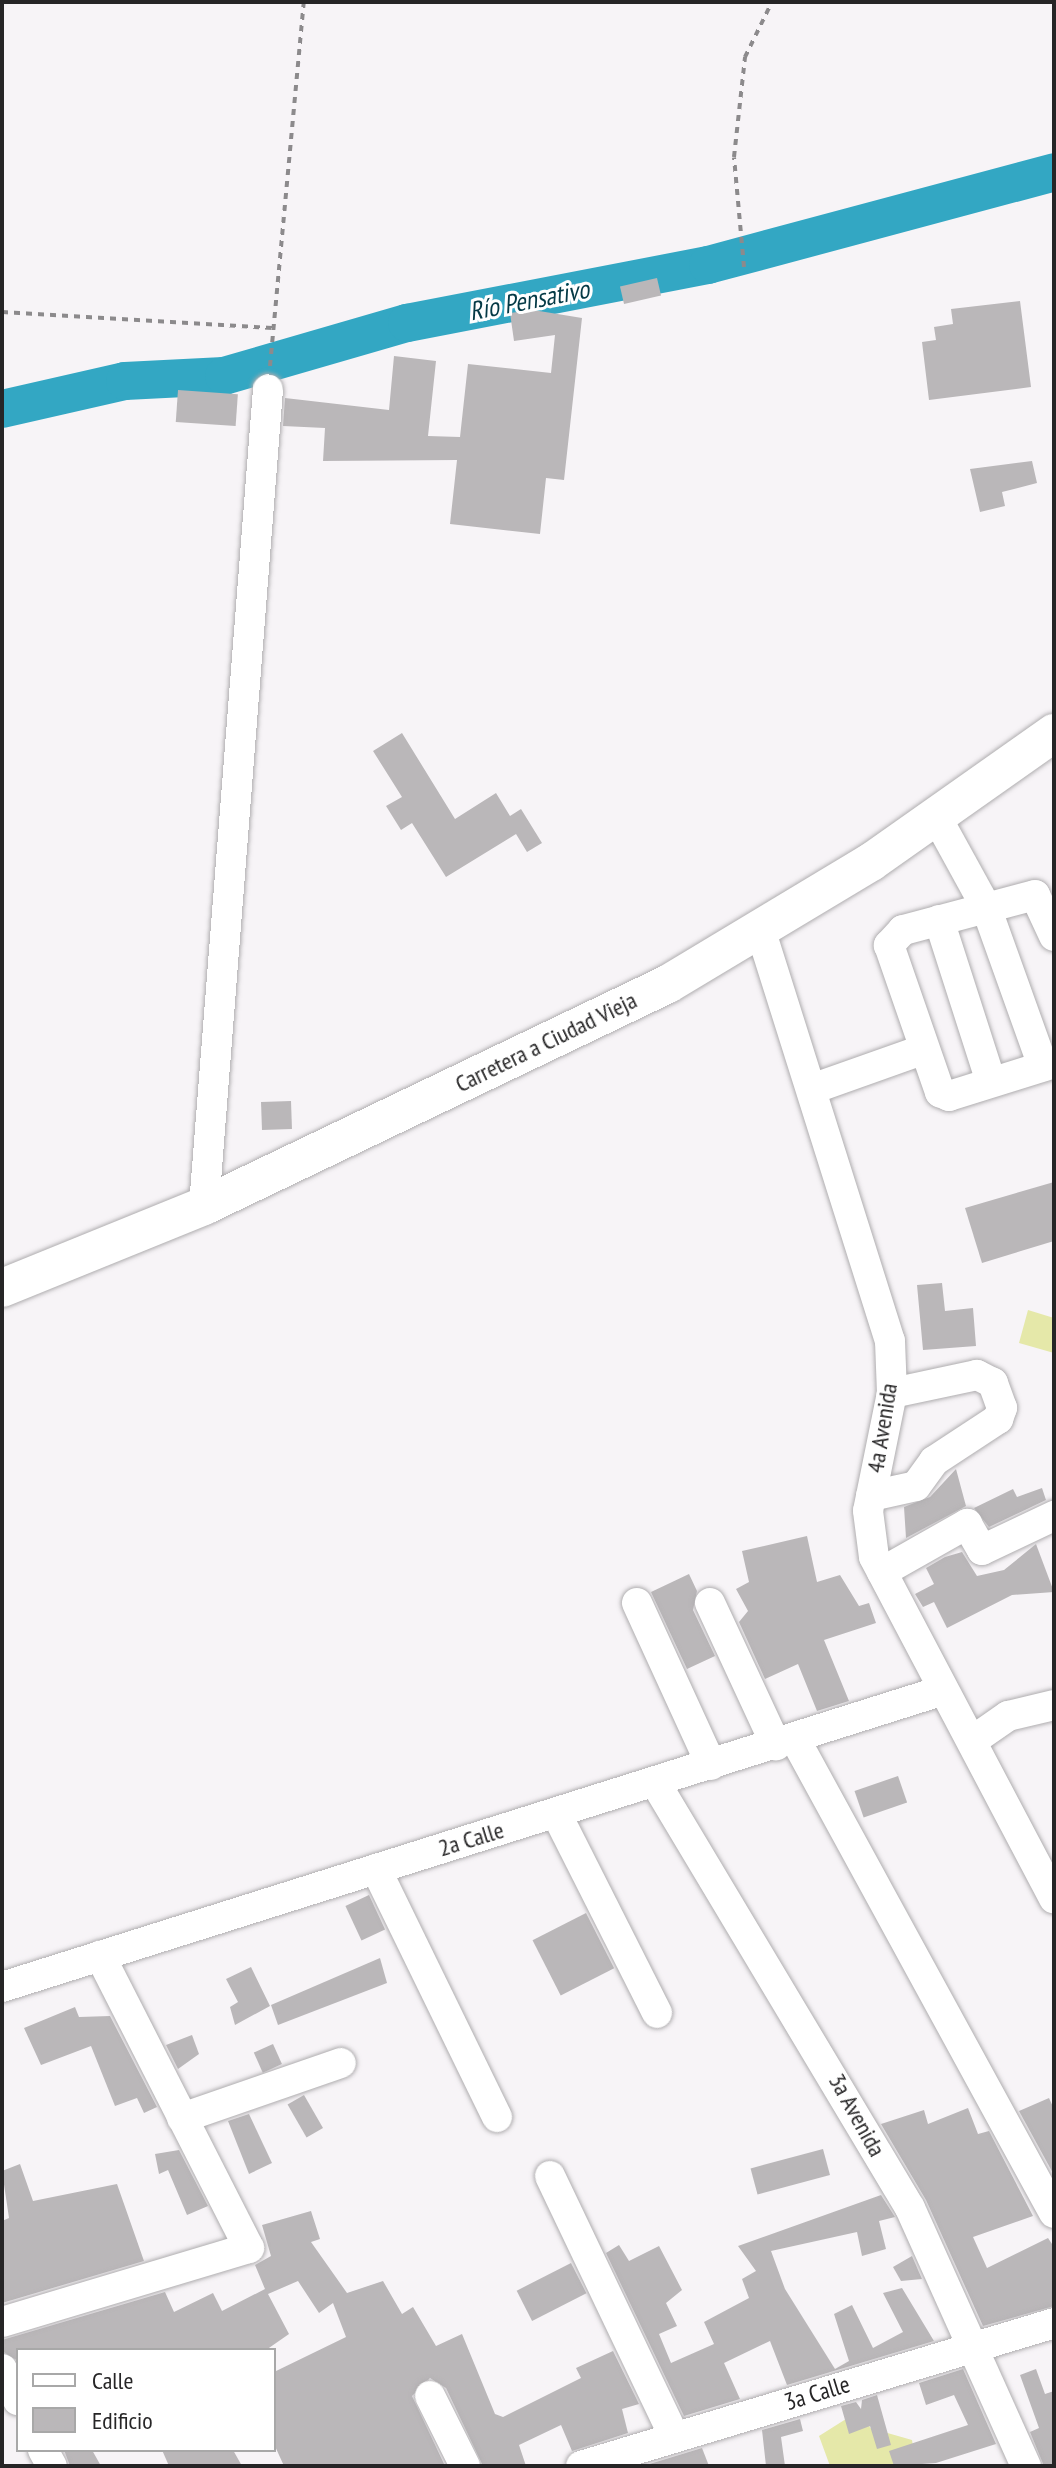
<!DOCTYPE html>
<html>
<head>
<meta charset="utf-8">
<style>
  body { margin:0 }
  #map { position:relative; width:1056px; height:2468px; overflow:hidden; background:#f7f4f7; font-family:"PT Sans Narrow",sans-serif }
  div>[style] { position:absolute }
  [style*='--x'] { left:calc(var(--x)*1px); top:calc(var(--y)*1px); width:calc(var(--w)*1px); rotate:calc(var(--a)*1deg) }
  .green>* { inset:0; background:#e5e8a9 }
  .river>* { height:38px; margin:-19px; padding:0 19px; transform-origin:19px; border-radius:19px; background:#33a7c3 }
  .building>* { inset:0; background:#bab7b9; transform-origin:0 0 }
  .path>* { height:4px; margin-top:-2px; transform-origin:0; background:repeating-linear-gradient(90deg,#8c8a8c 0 6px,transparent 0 12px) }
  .roads { filter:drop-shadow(0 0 2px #afadaf) drop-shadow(0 0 2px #afadaf) }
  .minor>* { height:30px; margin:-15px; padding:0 15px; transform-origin:15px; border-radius:15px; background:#fff }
  .major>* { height:38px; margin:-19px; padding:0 19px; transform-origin:19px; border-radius:19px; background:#fff }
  span { translate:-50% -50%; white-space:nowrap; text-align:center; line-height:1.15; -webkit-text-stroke:6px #fff; paint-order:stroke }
  .street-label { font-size:24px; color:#262526 }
  .water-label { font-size:26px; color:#053a46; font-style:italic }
  .frame { position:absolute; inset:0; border:4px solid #262526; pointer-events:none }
  .legend { position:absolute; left:16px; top:2348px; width:260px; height:104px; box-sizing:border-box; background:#fff; border:2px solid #a8a8a8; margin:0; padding:10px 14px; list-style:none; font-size:24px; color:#262526 }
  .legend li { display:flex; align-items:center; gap:16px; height:40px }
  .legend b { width:40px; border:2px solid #a8a8a8 }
</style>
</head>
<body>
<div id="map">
  <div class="green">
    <i style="clip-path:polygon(1028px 1310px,1054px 1318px,1054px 1353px,1019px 1343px)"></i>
    <i style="clip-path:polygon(865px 2407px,870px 2428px,912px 2440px,916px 2466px,830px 2466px,819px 2436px)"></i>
  </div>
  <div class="river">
    <i style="--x:2;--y:409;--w:126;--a:-12.8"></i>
    <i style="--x:125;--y:381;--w:99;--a:-2.9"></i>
    <i style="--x:224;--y:376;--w:191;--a:-16.2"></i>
    <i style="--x:407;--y:323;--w:307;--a:-10.9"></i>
    <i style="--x:708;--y:265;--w:358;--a:-15"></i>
  </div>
  <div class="building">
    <i style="left:657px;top:278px;width:18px;height:38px;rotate:77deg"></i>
    <i style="clip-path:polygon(1020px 301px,1031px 387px,929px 400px,922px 342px,936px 340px,934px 327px,953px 324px,951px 309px)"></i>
    <i style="clip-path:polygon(533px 310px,582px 318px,564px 480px,546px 478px,540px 534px,450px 524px,457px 460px,323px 461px,325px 428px,283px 426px,285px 398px,389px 410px,394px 356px,436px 361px,428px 436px,460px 437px,468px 364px,551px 373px,555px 335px,514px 341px,510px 313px)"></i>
    <i style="left:178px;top:390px;width:60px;height:32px;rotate:4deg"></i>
    <i style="clip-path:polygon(1032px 461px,1037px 483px,1002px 492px,1005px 506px,980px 512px,970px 469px)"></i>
    <i style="clip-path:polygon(402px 733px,455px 819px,496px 793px,510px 816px,521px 809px,542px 843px,527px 852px,516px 834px,446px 877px,412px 823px,401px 830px,386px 806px,402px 797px,373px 751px)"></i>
    <i style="left:291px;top:1101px;width:28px;height:30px;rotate:88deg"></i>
    <i style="clip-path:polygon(1054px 1182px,1054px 1241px,982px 1263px,965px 1208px)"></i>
    <i style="clip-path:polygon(942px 1283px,945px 1311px,973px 1308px,976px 1346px,923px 1350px,917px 1285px)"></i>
    <i style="clip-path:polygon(956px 1469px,966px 1506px,906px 1538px,904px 1507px,930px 1497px)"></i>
    <i style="clip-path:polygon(1042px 1488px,1046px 1500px,989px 1527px,974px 1508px,1013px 1489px,1017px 1497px)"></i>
    <i style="clip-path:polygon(807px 1536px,817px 1582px,840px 1575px,859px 1606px,869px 1603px,876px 1623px,824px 1640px,849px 1701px,817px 1711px,798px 1664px,765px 1679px,739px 1622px,748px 1611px,736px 1589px,749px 1582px,742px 1551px)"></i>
    <i style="clip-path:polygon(1036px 1544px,1054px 1592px,1012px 1595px,947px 1628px,934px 1602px,923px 1607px,915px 1594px,934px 1584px,926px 1568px,945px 1557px,962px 1552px,977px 1576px,1004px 1570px)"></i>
    <i style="clip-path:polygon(689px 1574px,697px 1591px,693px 1610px,715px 1656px,687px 1669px,651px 1592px)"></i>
    <i style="left:898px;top:1776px;width:28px;height:46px;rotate:71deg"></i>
    <i style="left:369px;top:1895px;width:38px;height:26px;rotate:65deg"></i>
    <i style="left:586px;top:1913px;width:62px;height:60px;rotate:63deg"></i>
    <i style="clip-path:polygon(380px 1958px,387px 1983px,278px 2025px,271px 2005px)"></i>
    <i style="clip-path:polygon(251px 1967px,270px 2006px,235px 2025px,230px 2007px,238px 2002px,226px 1979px)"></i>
    <i style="clip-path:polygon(75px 2007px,79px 2017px,110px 2016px,157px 2107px,144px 2113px,137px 2098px,115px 2106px,91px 2046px,41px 2065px,24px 2028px)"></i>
    <i style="clip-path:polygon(192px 2035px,199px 2054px,178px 2069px,166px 2045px)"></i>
    <i style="left:273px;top:2044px;width:22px;height:21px;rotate:66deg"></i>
    <i style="left:304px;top:2095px;width:38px;height:19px;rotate:60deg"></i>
    <i style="clip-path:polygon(1049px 2098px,1054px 2109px,1054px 2175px,1019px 2111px)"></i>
    <i style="clip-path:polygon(968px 2108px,978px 2134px,989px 2131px,1033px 2216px,973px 2237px,987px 2268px,1048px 2238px,1054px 2247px,1054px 2306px,983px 2326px,926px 2200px,881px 2124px,924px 2110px,928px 2124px)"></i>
    <i style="clip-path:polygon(249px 2114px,272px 2163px,249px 2174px,228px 2121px)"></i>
    <i style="left:823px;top:2149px;width:27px;height:75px;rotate:75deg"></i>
    <i style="clip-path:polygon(179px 2150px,208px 2206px,187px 2215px,168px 2170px,159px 2174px,155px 2154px)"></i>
    <i style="clip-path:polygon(20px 2164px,33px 2201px,117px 2184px,144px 2261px,2px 2303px,2px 2221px,9px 2218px,2px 2171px)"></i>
    <i style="clip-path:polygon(881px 2195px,895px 2217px,879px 2221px,886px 2249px,862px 2256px,857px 2232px,771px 2251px,785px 2289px,835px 2369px,849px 2361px,834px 2314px,852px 2305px,873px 2348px,903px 2332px,883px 2293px,902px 2288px,934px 2341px,787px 2385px,770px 2341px,724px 2363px,740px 2399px,684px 2416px,606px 2253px,619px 2245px,629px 2261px,659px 2246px,682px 2290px,666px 2303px,677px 2326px,659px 2334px,671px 2363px,714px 2344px,704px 2322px,749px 2298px,742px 2279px,756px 2271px,738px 2246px)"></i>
    <i style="clip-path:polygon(311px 2211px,320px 2239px,311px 2242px,347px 2293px,383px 2281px,402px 2314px,413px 2307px,436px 2346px,462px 2334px,495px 2414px,503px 2417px,581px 2378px,576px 2368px,613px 2351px,639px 2404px,622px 2409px,628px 2433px,572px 2451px,561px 2425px,519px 2445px,526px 2466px,483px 2466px,446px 2388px,430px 2378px,412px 2396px,445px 2466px,284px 2466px,274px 2444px,274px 2372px,346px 2337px,333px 2303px,319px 2313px,298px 2281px,268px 2294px,289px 2334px,266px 2350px,18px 2350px,18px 2361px,2px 2351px,2px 2340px,165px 2292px,174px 2312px,213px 2293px,222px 2311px,265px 2289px,255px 2265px,271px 2256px,262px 2225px)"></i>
    <i style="clip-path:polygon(912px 2256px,922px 2279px,901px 2281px,893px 2267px)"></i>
    <i style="left:571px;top:2263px;width:34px;height:61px;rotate:63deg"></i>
    <i style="clip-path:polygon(963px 2369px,996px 2444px,936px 2463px,894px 2466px,889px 2451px,968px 2425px,954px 2395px,926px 2405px,919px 2383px)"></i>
    <i style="clip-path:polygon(1036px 2369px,1045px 2394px,1054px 2391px,1054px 2466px,1044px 2466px,1030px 2432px,1039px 2428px,1020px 2375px)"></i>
    <i style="clip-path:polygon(877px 2395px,891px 2445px,877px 2449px,870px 2426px,849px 2434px,841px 2406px,856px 2402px,861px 2409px,862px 2400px)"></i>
    <i style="clip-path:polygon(800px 2419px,803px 2431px,781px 2437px,785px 2466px,766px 2466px,762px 2430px)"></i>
    <i style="clip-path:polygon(702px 2448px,709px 2466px,643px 2466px)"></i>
    <i style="clip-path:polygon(64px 2450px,92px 2450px,101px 2466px,70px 2466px)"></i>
    <i style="clip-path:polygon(162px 2450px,233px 2450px,242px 2466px,169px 2466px)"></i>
  </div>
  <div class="path">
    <i style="--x:744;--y:267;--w:110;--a:-95.2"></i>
    <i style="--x:734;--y:157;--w:101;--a:-83.7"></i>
    <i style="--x:745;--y:57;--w:61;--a:-63.9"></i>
    <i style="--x:2;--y:312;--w:271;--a:3.4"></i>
    <i style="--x:270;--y:366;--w:366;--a:-84.7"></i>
  </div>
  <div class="roads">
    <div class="minor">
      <i style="--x:937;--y:818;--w:102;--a:61.2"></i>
      <i style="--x:986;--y:907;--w:169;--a:70.3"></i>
      <i style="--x:939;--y:920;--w:170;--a:72.2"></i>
      <i style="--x:761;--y:932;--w:429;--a:72.5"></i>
      <i style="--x:890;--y:1341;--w:52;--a:87.8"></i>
      <i style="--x:892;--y:1393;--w:120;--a:101.5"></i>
      <i style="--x:868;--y:1511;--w:46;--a:82.6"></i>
      <i style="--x:874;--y:1557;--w:386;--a:62.2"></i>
      <i style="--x:1054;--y:936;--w:45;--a:-114.9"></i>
      <i style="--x:1035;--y:895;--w:137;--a:165.1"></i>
      <i style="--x:903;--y:930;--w:21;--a:133"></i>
      <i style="--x:889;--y:945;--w:156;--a:70.9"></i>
      <i style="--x:940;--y:1092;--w:10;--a:24"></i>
      <i style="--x:949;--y:1096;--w:110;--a:-17.4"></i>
      <i style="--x:812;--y:1089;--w:117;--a:-19.5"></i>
      <i style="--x:204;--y:1206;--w:819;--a:-85.52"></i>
      <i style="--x:871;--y:1496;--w:46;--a:-12.5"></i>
      <i style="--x:916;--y:1486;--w:31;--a:-54"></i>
      <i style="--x:934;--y:1461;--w:77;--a:-33.3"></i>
      <i style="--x:998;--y:1419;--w:12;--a:-70"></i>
      <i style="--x:1002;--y:1408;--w:27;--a:-110"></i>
      <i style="--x:993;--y:1383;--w:18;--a:-153"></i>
      <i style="--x:977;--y:1375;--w:87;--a:168"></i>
      <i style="--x:882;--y:1572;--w:98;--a:-29.5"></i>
      <i style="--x:967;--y:1524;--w:30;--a:60"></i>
      <i style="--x:982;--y:1550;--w:80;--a:-25.3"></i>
      <i style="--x:637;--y:1603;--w:178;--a:65.4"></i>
      <i style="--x:710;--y:1603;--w:157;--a:65.1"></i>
      <i style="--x:795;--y:1739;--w:540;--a:61.35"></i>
      <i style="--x:972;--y:1741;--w:44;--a:-34.8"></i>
      <i style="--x:1008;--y:1716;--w:47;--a:-13.4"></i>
      <i style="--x:655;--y:1782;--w:496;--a:59.1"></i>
      <i style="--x:910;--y:2208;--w:283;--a:65.8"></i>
      <i style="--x:556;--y:1813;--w:224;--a:63.2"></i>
      <i style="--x:376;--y:1869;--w:276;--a:64"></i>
      <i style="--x:2;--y:1987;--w:985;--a:-17.5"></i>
      <i style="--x:182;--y:2118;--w:168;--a:-19.1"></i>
      <i style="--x:550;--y:2176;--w:288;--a:64.5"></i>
      <i style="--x:2;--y:2322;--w:258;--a:-16.7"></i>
      <i style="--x:249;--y:2248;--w:328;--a:-117"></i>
      <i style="--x:2;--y:2369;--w:35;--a:63"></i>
      <i style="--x:430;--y:2396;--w:78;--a:63.4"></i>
      <i style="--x:43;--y:2450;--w:18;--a:61"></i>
      <i style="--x:581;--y:2466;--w:494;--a:-16.8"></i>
    </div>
    <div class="major">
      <i style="--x:2;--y:1288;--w:218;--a:-22.1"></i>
      <i style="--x:204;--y:1206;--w:514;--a:-25.57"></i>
      <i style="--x:668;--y:984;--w:237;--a:-31"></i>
      <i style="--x:871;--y:862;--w:224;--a:-35.2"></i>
    </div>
  </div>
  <div class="street-label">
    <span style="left:546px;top:1042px;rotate:-26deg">Carretera a Ciudad Vieja</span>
    <span style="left:882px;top:1428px;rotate:-81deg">4a Avenida</span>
    <span style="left:471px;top:1839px;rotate:-17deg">2a Calle</span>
    <span style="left:857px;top:2115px;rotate:61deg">3a Avenida</span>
    <span style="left:817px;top:2393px;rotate:-17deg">3a Calle</span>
  </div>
  <div class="water-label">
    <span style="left:529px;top:300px;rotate:-11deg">Río Pensativo</span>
  </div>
  <div class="frame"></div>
  <ul class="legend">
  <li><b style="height:10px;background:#fff"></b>Calle</li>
  <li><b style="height:22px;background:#bab7b9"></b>Edificio</li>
  </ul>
</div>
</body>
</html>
